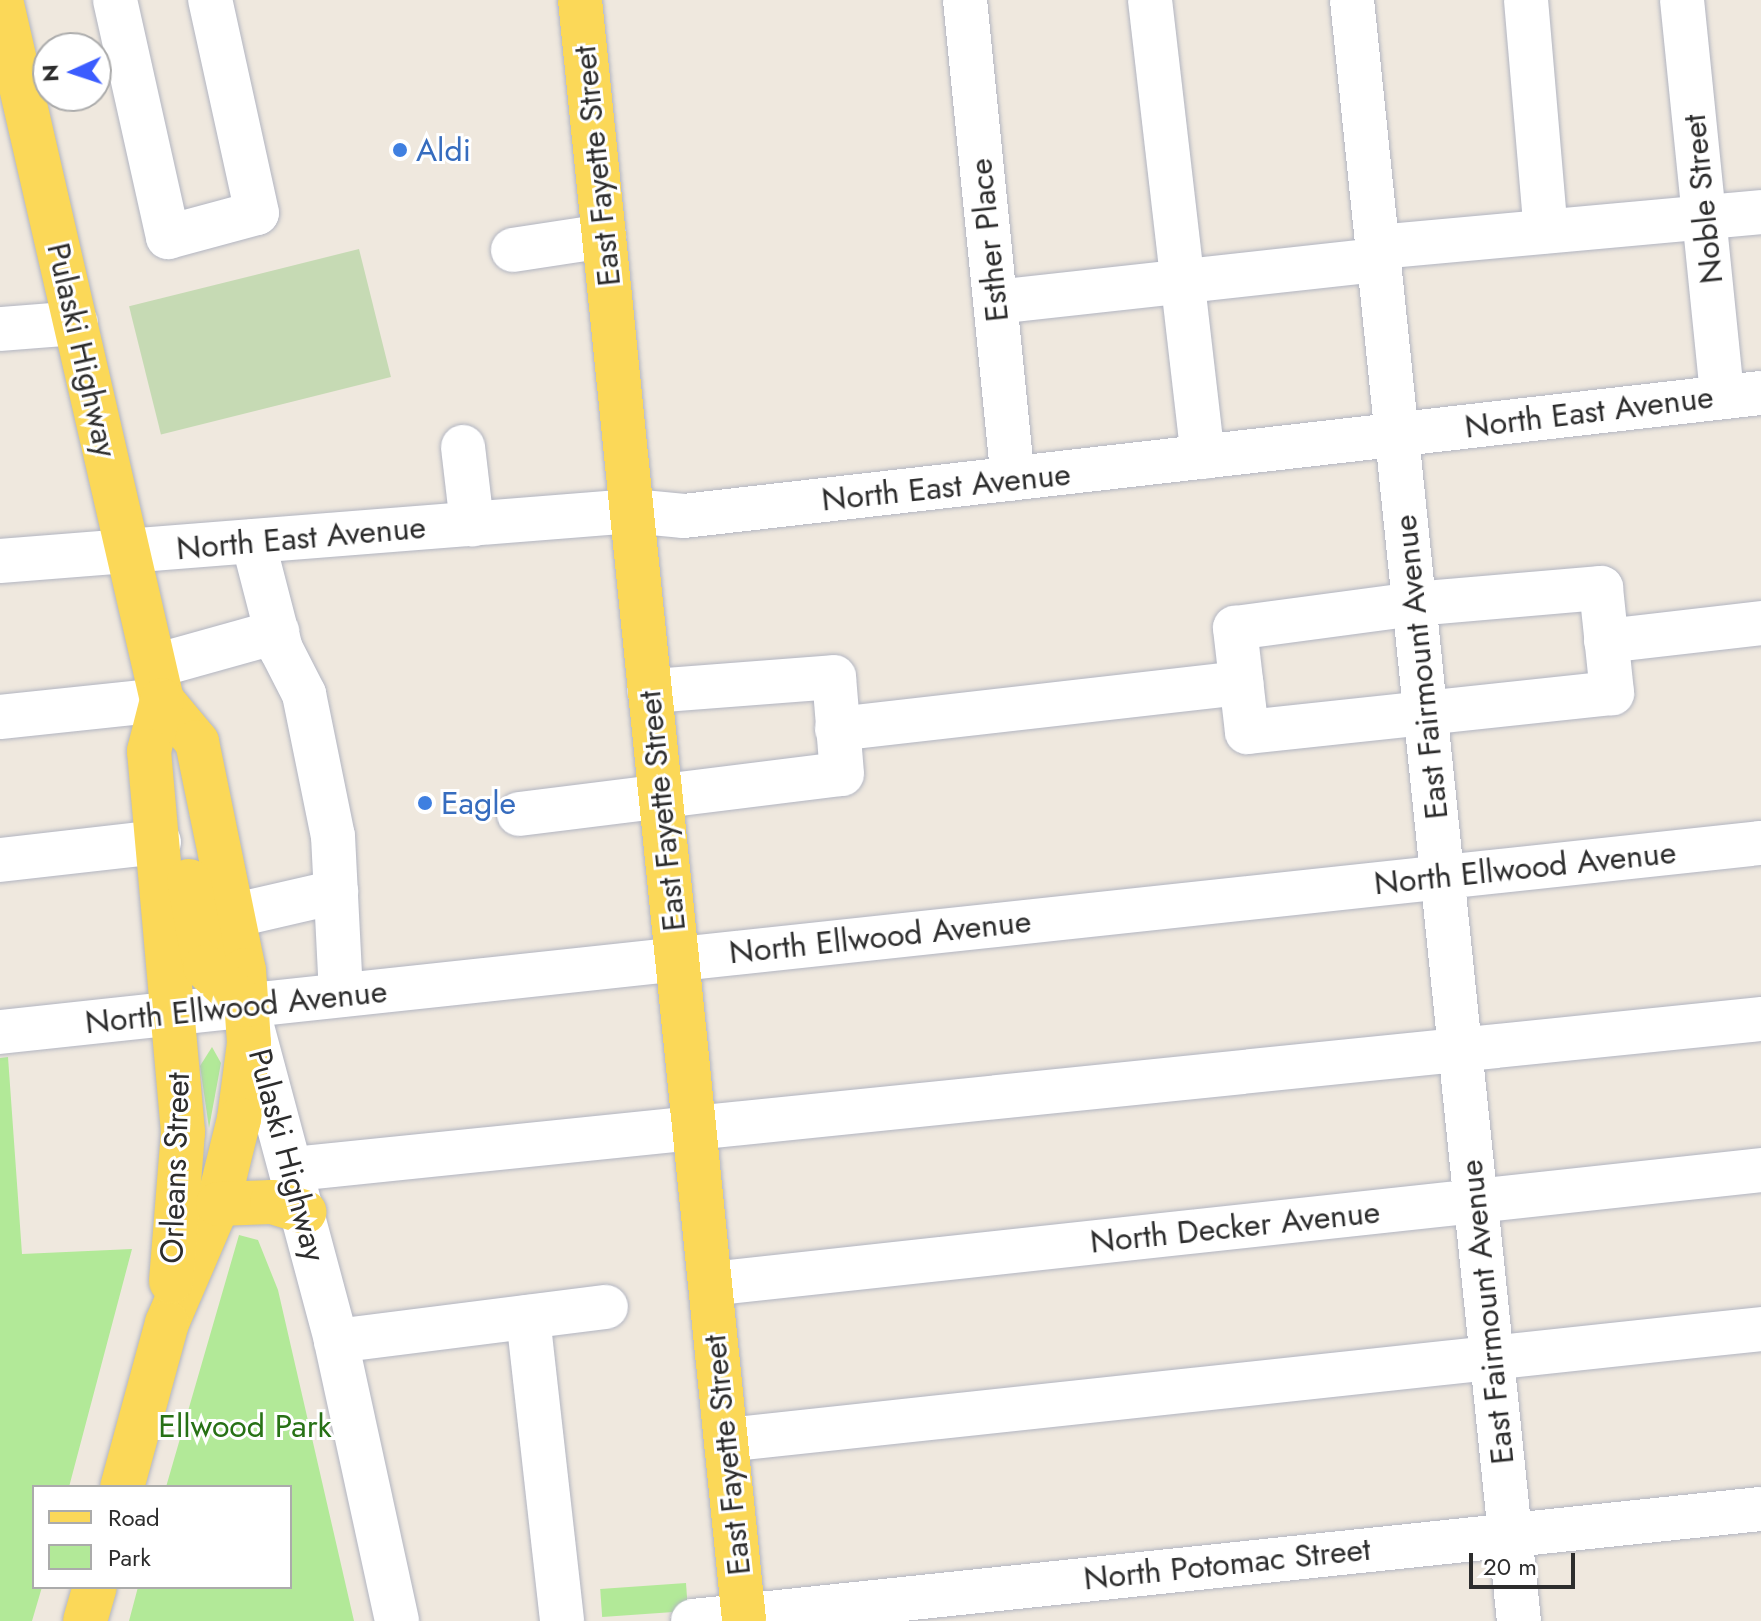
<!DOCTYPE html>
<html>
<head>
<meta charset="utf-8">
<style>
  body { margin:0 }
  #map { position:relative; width:1761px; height:1621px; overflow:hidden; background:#efe8de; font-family:Jost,sans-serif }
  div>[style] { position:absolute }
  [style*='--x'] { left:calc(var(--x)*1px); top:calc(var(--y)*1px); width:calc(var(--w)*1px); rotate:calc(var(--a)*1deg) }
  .green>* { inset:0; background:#b2e998; transform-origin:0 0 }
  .cemetery>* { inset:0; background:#c6dab4; transform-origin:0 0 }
  .roads { filter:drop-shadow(0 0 2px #b2b5c1) drop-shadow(0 0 2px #b2b5c1) }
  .minor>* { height:44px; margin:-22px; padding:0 22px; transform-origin:22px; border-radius:22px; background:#fff }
  .major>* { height:44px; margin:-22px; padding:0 22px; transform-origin:22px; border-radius:22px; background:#fbd858 }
  .dots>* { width:22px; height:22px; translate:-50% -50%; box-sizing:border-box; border:4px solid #fff; border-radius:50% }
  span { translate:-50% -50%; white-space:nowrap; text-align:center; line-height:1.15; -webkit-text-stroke:6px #fff; paint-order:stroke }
  .shop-label { font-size:32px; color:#366cbe }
  .left { translate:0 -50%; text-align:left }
  .street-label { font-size:32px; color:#2d2d2d }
  .park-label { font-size:32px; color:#277115 }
  .legend { position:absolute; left:32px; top:1485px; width:260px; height:104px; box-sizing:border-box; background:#fff; border:2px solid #ababab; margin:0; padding:10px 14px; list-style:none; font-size:24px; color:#2d2d2d }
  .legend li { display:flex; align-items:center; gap:16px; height:40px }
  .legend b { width:40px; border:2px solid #ababab }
  .north { position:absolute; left:32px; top:32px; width:80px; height:80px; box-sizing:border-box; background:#fff; border:2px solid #ababab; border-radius:50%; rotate:267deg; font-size:22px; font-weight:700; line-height:32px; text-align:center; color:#2d2d2d }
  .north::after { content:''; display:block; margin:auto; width:28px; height:36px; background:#3b5cff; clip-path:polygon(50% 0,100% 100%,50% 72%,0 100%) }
  .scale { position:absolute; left:1469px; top:1553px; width:106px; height:36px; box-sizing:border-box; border:4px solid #2d2d2d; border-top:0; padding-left:10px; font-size:24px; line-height:28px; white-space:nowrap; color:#2d2d2d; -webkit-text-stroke:6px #fff; paint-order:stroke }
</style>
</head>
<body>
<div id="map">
  <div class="green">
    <i style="clip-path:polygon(212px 1047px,221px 1063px,209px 1128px,200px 1066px)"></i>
    <i style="clip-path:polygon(8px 1057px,22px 1254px,132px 1249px,69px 1487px,34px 1487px,34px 1587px,42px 1587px,32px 1621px,0 1621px,0 1058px)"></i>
    <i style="clip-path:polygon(239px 1235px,258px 1240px,278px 1290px,354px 1621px,129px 1621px,138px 1587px,290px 1587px,290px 1487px,166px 1487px)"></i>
    <i style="left:686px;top:1583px;width:28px;height:86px;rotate:86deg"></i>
  </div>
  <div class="cemetery">
    <i style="left:359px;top:249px;width:132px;height:237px;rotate:76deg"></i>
  </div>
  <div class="roads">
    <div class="minor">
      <i style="--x:115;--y:0;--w:243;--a:77.4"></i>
      <i style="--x:168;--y:237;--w:92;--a:-15.1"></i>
      <i style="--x:257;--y:213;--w:218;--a:-102.4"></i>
      <i style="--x:965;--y:0;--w:481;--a:84.3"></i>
      <i style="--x:1150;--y:0;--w:460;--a:83.4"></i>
      <i style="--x:1352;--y:0;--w:1630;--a:84.12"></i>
      <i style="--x:1526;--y:0;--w:232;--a:85.1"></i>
      <i style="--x:1682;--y:0;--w:399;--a:84.2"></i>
      <i style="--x:1378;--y:247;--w:385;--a:-5.2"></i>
      <i style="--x:513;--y:250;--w:92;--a:-8.7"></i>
      <i style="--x:996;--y:302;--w:385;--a:-6.3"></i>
      <i style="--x:0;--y:329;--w:76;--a:-4.5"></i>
      <i style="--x:463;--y:447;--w:78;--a:83.3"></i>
      <i style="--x:253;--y:541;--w:112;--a:75.5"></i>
      <i style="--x:281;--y:649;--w:51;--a:62.9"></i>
      <i style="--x:304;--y:694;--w:145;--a:78.5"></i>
      <i style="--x:333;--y:836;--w:159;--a:87.1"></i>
      <i style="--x:0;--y:561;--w:634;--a:-4.52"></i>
      <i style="--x:632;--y:511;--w:52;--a:5.5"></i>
      <i style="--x:684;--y:516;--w:1084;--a:-6.52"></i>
      <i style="--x:1601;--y:588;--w:106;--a:84"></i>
      <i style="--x:1612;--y:693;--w:367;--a:173.9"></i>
      <i style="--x:1247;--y:732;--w:105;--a:-96.6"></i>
      <i style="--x:1235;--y:628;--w:181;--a:-7.6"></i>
      <i style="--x:1414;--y:604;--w:188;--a:-4.9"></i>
      <i style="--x:1606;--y:641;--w:156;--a:-6.6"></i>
      <i style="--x:155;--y:666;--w:127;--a:-15.6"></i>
      <i style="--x:0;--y:717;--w:163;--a:-6"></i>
      <i style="--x:837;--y:729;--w:407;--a:-6.5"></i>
      <i style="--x:519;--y:814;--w:325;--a:-7.1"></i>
      <i style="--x:842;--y:774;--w:97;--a:-94.7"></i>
      <i style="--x:834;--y:677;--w:185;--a:175.6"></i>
      <i style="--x:0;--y:860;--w:160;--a:-6.5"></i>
      <i style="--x:236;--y:915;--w:103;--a:-13"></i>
      <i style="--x:250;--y:1019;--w:333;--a:75"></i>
      <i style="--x:336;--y:1341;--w:287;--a:77.7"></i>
      <i style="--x:0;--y:1032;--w:1771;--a:-6.13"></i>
      <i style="--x:294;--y:1169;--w:1475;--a:-5.84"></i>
      <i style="--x:710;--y:1284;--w:1057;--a:-6.19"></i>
      <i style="--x:528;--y:1317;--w:306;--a:83.6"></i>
      <i style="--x:336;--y:1341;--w:272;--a:-7.2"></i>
      <i style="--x:726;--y:1440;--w:1041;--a:-6.12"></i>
      <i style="--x:693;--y:1621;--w:1074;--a:-5.99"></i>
    </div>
    <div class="major">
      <i style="--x:1;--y:0;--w:718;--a:77.05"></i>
      <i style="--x:162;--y:700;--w:55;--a:50.2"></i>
      <i style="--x:197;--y:742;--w:233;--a:78.4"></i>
      <i style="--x:244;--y:970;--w:73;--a:86.1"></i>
      <i style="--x:249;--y:1043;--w:77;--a:97.5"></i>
      <i style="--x:239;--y:1119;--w:88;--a:103.9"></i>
      <i style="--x:218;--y:1204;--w:129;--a:113.2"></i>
      <i style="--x:167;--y:1323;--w:170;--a:105.3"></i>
      <i style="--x:580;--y:0;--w:1629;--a:84.22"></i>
      <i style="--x:162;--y:700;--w:53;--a:104.3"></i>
      <i style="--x:149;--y:751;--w:383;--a:84.9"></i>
      <i style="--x:183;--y:1132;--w:150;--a:94.6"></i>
      <i style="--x:189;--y:881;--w:87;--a:79.5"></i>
      <i style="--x:205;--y:967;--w:56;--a:42.8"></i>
      <i style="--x:218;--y:1204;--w:54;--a:-2.1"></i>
      <i style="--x:272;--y:1202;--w:34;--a:17"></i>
      <i style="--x:85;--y:1621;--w:35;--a:-74"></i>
    </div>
  </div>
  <div class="dots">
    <i style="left:400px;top:150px;background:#3f7fe0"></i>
    <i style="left:425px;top:803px;background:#3f7fe0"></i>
  </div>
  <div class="shop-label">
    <span class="left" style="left:416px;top:150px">Aldi</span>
    <span class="left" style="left:441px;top:803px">Eagle</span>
  </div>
  <div class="street-label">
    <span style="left:597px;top:166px;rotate:-96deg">East Fayette Street</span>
    <span style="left:1703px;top:199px;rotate:-96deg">Noble Street</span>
    <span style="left:989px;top:240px;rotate:-96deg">Esther Place</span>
    <span style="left:82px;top:350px;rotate:77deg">Pulaski Highway</span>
    <span style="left:1589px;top:412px;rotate:-7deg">North East Avenue</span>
    <span style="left:946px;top:487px;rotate:-6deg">North East Avenue</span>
    <span style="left:301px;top:538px;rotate:-5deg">North East Avenue</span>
    <span style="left:1421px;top:667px;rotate:-96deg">East Fairmount Avenue</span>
    <span style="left:662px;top:811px;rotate:-96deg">East Fayette Street</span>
    <span style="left:1525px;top:868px;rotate:-6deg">North Ellwood Avenue</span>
    <span style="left:880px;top:937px;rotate:-6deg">North Ellwood Avenue</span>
    <span style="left:236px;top:1007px;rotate:-6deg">North Ellwood Avenue</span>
    <span style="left:287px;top:1155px;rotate:75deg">Pulaski Highway</span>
    <span style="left:175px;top:1168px;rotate:-88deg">Orleans Street</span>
    <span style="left:1235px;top:1227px;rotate:-6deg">North Decker Avenue</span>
    <span style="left:1487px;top:1312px;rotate:-96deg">East Fairmount Avenue</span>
    <span style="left:727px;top:1455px;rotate:-96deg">East Fayette Street</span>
    <span style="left:1227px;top:1564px;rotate:-6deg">North Potomac Street</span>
  </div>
  <div class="park-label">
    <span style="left:245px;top:1426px">Ellwood Park</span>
  </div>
  <ul class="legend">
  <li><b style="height:10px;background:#fbd858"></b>Road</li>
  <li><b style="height:22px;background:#b2e998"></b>Park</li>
  </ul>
  <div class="north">N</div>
  <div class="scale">20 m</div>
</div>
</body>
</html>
